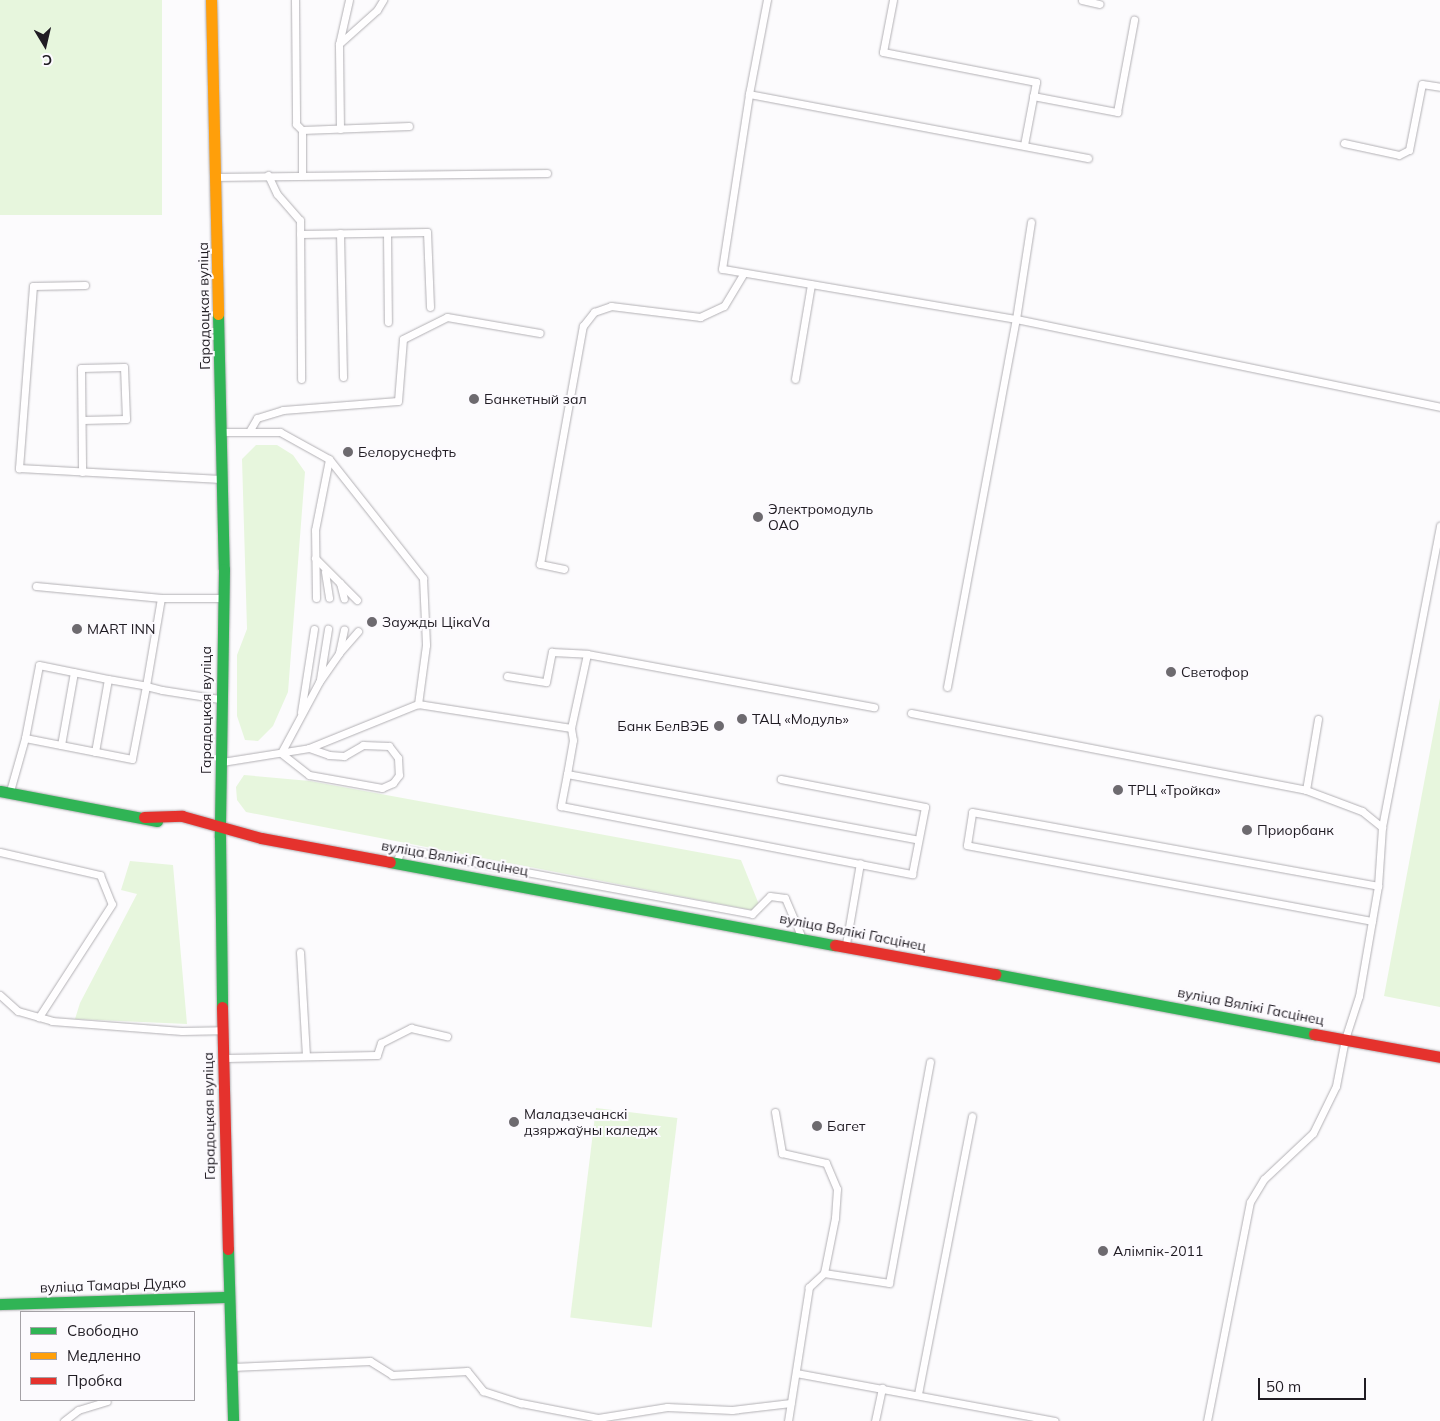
<!DOCTYPE html>
<html>
<head>
<meta charset="utf-8">
<style>
  body { margin:0 }
  #map { position:relative; width:1440px; height:1421px; overflow:hidden; background:#fcfbfd; font-family:Mulish,sans-serif }
  div>[style] { position:absolute }
  [style*='--x'] { left:calc(var(--x)*1px); top:calc(var(--y)*1px); width:calc(var(--w)*1px); rotate:calc(var(--a)*1deg) }
  .green>* { inset:0; background:#e7f6dd; transform-origin:0 0 }
  .roads { filter:drop-shadow(0 0 1px #b2b0b4) drop-shadow(0 0 1px #b2b0b4) }
  .lane>* { height:7px; margin:-3.5px; padding:0 3.5px; transform-origin:3.5px; border-radius:3.5px; background:#fffeff }
  .fast>* { height:11px; margin:-5.5px; padding:0 5.5px; transform-origin:5.5px; border-radius:5.5px; background:#30b455 }
  .slow>* { height:11px; margin:-5.5px; padding:0 5.5px; transform-origin:5.5px; border-radius:5.5px; background:#ff9f0a }
  .jam>* { height:11px; margin:-5.5px; padding:0 5.5px; transform-origin:5.5px; border-radius:5.5px; background:#e5322d }
  .dots>* { width:14px; height:14px; translate:-50% -50%; box-sizing:border-box; border:2px solid #fcfafe; border-radius:50% }
  span { translate:-50% -50%; white-space:nowrap; text-align:center; line-height:1.15; -webkit-text-stroke:4px #fcfafe; paint-order:stroke }
  .street-label { font-size:14px; color:#201c23 }
  .poi-label { font-size:14px; color:#201c23 }
  .left { translate:0 -50%; text-align:left }
  .right { translate:-100% -50%; text-align:right }
  .legend { position:absolute; left:20px; top:1311px; width:175px; height:90px; box-sizing:border-box; background:#fcfafe; border:1px solid #a4a1a6; margin:0; padding:6px 9px; list-style:none; font-size:15px; color:#201c23 }
  .legend li { display:flex; align-items:center; gap:10px; height:25px }
  .legend b { width:25px; border:1px solid #a4a1a6 }
  .north { position:absolute; left:20px; top:20px; width:50px; height:50px; -webkit-text-stroke:4px #fcfafe; paint-order:stroke; rotate:171deg; font-size:14px; font-weight:700; line-height:20px; text-align:center; color:#201c23 }
  .north::after { content:''; display:block; margin:auto; width:18px; height:22px; background:#201c23; clip-path:polygon(50% 0,100% 100%,50% 72%,0 100%) }
  .scale { position:absolute; left:1258px; top:1378px; width:108px; height:22px; box-sizing:border-box; border:2px solid #201c23; border-top:0; padding-left:6px; font-size:15px; line-height:18px; white-space:nowrap; color:#201c23; -webkit-text-stroke:4px #fcfafe; paint-order:stroke }
</style>
</head>
<body>
<div id="map">
  <div class="green">
    <i style="left:0;top:0;width:162px;height:215px"></i>
    <i style="clip-path:polygon(256px 445px,277px 445px,293px 455px,305px 472px,288px 692px,273px 726px,258px 741px,245px 740px,237px 716px,237px 655px,247px 629px,242px 459px)"></i>
    <i style="clip-path:polygon(1440px 698px,1440px 1007px,1384px 996px)"></i>
    <i style="clip-path:polygon(244px 775px,310px 781px,741px 860px,762px 912px,246px 812px,237px 800px,236px 787px)"></i>
    <i style="clip-path:polygon(130px 861px,173px 865px,187px 1024px,75px 1019px,80px 1003px,137px 894px,121px 890px)"></i>
    <i style="left:596px;top:1108px;width:82px;height:211px;rotate:7deg"></i>
  </div>
  <div class="roads">
    <div class="lane">
      <i style="--x:295;--y:0;--w:124;--a:89.5"></i>
      <i style="--x:296;--y:124;--w:8;--a:45"></i>
      <i style="--x:302;--y:130;--w:45;--a:90"></i>
      <i style="--x:893;--y:0;--w:53;--a:100.9"></i>
      <i style="--x:883;--y:52;--w:156;--a:11.1"></i>
      <i style="--x:1036;--y:82;--w:64;--a:100.8"></i>
      <i style="--x:1082;--y:0;--w:18;--a:13"></i>
      <i style="--x:339;--y:44;--w:51;--a:-41.8"></i>
      <i style="--x:377;--y:10;--w:12;--a:-59"></i>
      <i style="--x:749;--y:94;--w:96;--a:-79.2"></i>
      <i style="--x:1033;--y:96;--w:86;--a:10.8"></i>
      <i style="--x:1117;--y:112;--w:94;--a:-79.5"></i>
      <i style="--x:340;--y:129;--w:85;--a:-90.7"></i>
      <i style="--x:339;--y:44;--w:45;--a:-77.2"></i>
      <i style="--x:302;--y:130;--w:107;--a:-2.1"></i>
      <i style="--x:1344;--y:143;--w:56;--a:12.3"></i>
      <i style="--x:1399;--y:155;--w:11;--a:-27"></i>
      <i style="--x:1409;--y:150;--w:67;--a:-78.9"></i>
      <i style="--x:1422;--y:84;--w:18;--a:9"></i>
      <i style="--x:268;--y:175;--w:21;--a:65"></i>
      <i style="--x:277;--y:194;--w:35;--a:49"></i>
      <i style="--x:300;--y:220;--w:159;--a:89.6"></i>
      <i style="--x:217;--y:177;--w:330;--a:-0.7"></i>
      <i style="--x:1031;--y:222;--w:98;--a:98.8"></i>
      <i style="--x:1016;--y:319;--w:433;--a:11.7"></i>
      <i style="--x:340;--y:233;--w:144;--a:88.8"></i>
      <i style="--x:387;--y:233;--w:89;--a:89.4"></i>
      <i style="--x:300;--y:234;--w:127;--a:-0.9"></i>
      <i style="--x:427;--y:232;--w:75;--a:87.7"></i>
      <i style="--x:85;--y:285;--w:52;--a:178.9"></i>
      <i style="--x:33;--y:286;--w:183;--a:94.4"></i>
      <i style="--x:19;--y:468;--w:202;--a:3.1"></i>
      <i style="--x:795;--y:379;--w:96;--a:-80.4"></i>
      <i style="--x:82;--y:420;--w:44;--a:-1.3"></i>
      <i style="--x:126;--y:419;--w:52;--a:-92.2"></i>
      <i style="--x:124;--y:367;--w:43;--a:178.7"></i>
      <i style="--x:81;--y:368;--w:104;--a:89.4"></i>
      <i style="--x:250;--y:430;--w:14;--a:-60"></i>
      <i style="--x:257;--y:418;--w:27;--a:-17"></i>
      <i style="--x:283;--y:410;--w:115;--a:-4.5"></i>
      <i style="--x:398;--y:401;--w:62;--a:-85.4"></i>
      <i style="--x:403;--y:339;--w:49;--a:-26.6"></i>
      <i style="--x:447;--y:317;--w:94;--a:9.8"></i>
      <i style="--x:222;--y:432;--w:58;--a:0"></i>
      <i style="--x:280;--y:432;--w:56;--a:28.9"></i>
      <i style="--x:329;--y:459;--w:152;--a:51.7"></i>
      <i style="--x:423;--y:578;--w:67;--a:87.4"></i>
      <i style="--x:426;--y:645;--w:60;--a:97.7"></i>
      <i style="--x:315;--y:558;--w:35;--a:45"></i>
      <i style="--x:340;--y:583;--w:16;--a:76"></i>
      <i style="--x:564;--y:569;--w:25;--a:-168"></i>
      <i style="--x:540;--y:564;--w:242;--a:-79.8"></i>
      <i style="--x:583;--y:326;--w:18;--a:-52"></i>
      <i style="--x:594;--y:312;--w:18;--a:-19"></i>
      <i style="--x:611;--y:306;--w:90;--a:7"></i>
      <i style="--x:700;--y:317;--w:26;--a:-25"></i>
      <i style="--x:724;--y:306;--w:37;--a:-59"></i>
      <i style="--x:325;--y:572;--w:26;--a:81"></i>
      <i style="--x:340;--y:583;--w:24;--a:45"></i>
      <i style="--x:36;--y:586;--w:126;--a:5.5"></i>
      <i style="--x:161;--y:598;--w:60;--a:0"></i>
      <i style="--x:161;--y:598;--w:89;--a:99.7"></i>
      <i style="--x:146;--y:686;--w:74;--a:100.9"></i>
      <i style="--x:132;--y:759;--w:109;--a:-168.9"></i>
      <i style="--x:25;--y:738;--w:74;--a:-79.1"></i>
      <i style="--x:39;--y:665;--w:70;--a:11.5"></i>
      <i style="--x:108;--y:679;--w:39;--a:10"></i>
      <i style="--x:146;--y:686;--w:16;--a:14"></i>
      <i style="--x:162;--y:690;--w:58;--a:9"></i>
      <i style="--x:316;--y:598;--w:68;--a:-90.8"></i>
      <i style="--x:315;--y:530;--w:72;--a:-78.8"></i>
      <i style="--x:339;--y:653;--w:29;--a:-49"></i>
      <i style="--x:587;--y:654;--w:292;--a:10.5"></i>
      <i style="--x:507;--y:676;--w:39;--a:9"></i>
      <i style="--x:546;--y:682;--w:31;--a:-79"></i>
      <i style="--x:552;--y:652;--w:35;--a:3"></i>
      <i style="--x:587;--y:654;--w:76;--a:102.2"></i>
      <i style="--x:320;--y:679;--w:51;--a:-80.9"></i>
      <i style="--x:947;--y:687;--w:374;--a:-79.4"></i>
      <i style="--x:1016;--y:319;--w:298;--a:-170.3"></i>
      <i style="--x:722;--y:269;--w:177;--a:-81.2"></i>
      <i style="--x:749;--y:94;--w:345;--a:10.7"></i>
      <i style="--x:301;--y:712;--w:84;--a:-81.1"></i>
      <i style="--x:911;--y:713;--w:402;--a:11"></i>
      <i style="--x:1318;--y:719;--w:72;--a:99.6"></i>
      <i style="--x:1306;--y:790;--w:60;--a:20.6"></i>
      <i style="--x:1362;--y:811;--w:26;--a:39"></i>
      <i style="--x:61;--y:745;--w:74;--a:-79.9"></i>
      <i style="--x:309;--y:748;--w:21;--a:19"></i>
      <i style="--x:329;--y:755;--w:15;--a:4"></i>
      <i style="--x:344;--y:756;--w:22;--a:-30"></i>
      <i style="--x:363;--y:745;--w:26;--a:2"></i>
      <i style="--x:389;--y:746;--w:15;--a:53"></i>
      <i style="--x:398;--y:758;--w:17;--a:87"></i>
      <i style="--x:399;--y:775;--w:10;--a:127"></i>
      <i style="--x:393;--y:783;--w:12;--a:156"></i>
      <i style="--x:382;--y:788;--w:74;--a:-169.9"></i>
      <i style="--x:309;--y:775;--w:36;--a:-142"></i>
      <i style="--x:281;--y:753;--w:81;--a:-61.8"></i>
      <i style="--x:319;--y:682;--w:35;--a:-55"></i>
      <i style="--x:339;--y:653;--w:24;--a:-78"></i>
      <i style="--x:95;--y:752;--w:74;--a:-79.9"></i>
      <i style="--x:222;--y:762;--w:88;--a:-9.1"></i>
      <i style="--x:309;--y:748;--w:118;--a:-22"></i>
      <i style="--x:418;--y:704;--w:155;--a:8.9"></i>
      <i style="--x:571;--y:728;--w:12;--a:81"></i>
      <i style="--x:573;--y:740;--w:35;--a:100"></i>
      <i style="--x:567;--y:774;--w:357;--a:10.6"></i>
      <i style="--x:567;--y:774;--w:33;--a:101"></i>
      <i style="--x:561;--y:806;--w:358;--a:11"></i>
      <i style="--x:912;--y:874;--w:68;--a:-79"></i>
      <i style="--x:925;--y:807;--w:147;--a:-169"></i>
      <i style="--x:10;--y:791;--w:55;--a:-74.2"></i>
      <i style="--x:0;--y:852;--w:103;--a:13"></i>
      <i style="--x:100;--y:875;--w:31;--a:68"></i>
      <i style="--x:112;--y:904;--w:135;--a:122.9"></i>
      <i style="--x:397;--y:860;--w:12;--a:-66"></i>
      <i style="--x:402;--y:849;--w:356;--a:10.5"></i>
      <i style="--x:752;--y:914;--w:25;--a:-45"></i>
      <i style="--x:770;--y:896;--w:15;--a:8"></i>
      <i style="--x:785;--y:898;--w:39;--a:67"></i>
      <i style="--x:1372;--y:921;--w:412;--a:-169.4"></i>
      <i style="--x:967;--y:845;--w:33;--a:-81"></i>
      <i style="--x:972;--y:812;--w:413;--a:10.3"></i>
      <i style="--x:846;--y:944;--w:82;--a:-80.2"></i>
      <i style="--x:300;--y:952;--w:104;--a:86.7"></i>
      <i style="--x:0;--y:995;--w:24;--a:42"></i>
      <i style="--x:18;--y:1011;--w:35;--a:16"></i>
      <i style="--x:52;--y:1021;--w:130;--a:4.4"></i>
      <i style="--x:182;--y:1031;--w:39;--a:-1"></i>
      <i style="--x:226;--y:1058;--w:151;--a:-1.1"></i>
      <i style="--x:377;--y:1055;--w:13;--a:-72"></i>
      <i style="--x:381;--y:1043;--w:34;--a:-27"></i>
      <i style="--x:411;--y:1028;--w:37;--a:13"></i>
      <i style="--x:775;--y:1112;--w:42;--a:80.3"></i>
      <i style="--x:782;--y:1153;--w:45;--a:12.8"></i>
      <i style="--x:826;--y:1163;--w:28;--a:67"></i>
      <i style="--x:837;--y:1189;--w:29;--a:94"></i>
      <i style="--x:835;--y:1218;--w:56;--a:101.3"></i>
      <i style="--x:824;--y:1273;--w:21;--a:137"></i>
      <i style="--x:809;--y:1287;--w:136;--a:98.9"></i>
      <i style="--x:824;--y:1273;--w:66;--a:8.7"></i>
      <i style="--x:889;--y:1283;--w:225;--a:-79.5"></i>
      <i style="--x:232;--y:1367;--w:138;--a:-2.5"></i>
      <i style="--x:370;--y:1361;--w:26;--a:32"></i>
      <i style="--x:392;--y:1375;--w:75;--a:-3.1"></i>
      <i style="--x:467;--y:1371;--w:26;--a:51"></i>
      <i style="--x:483;--y:1391;--w:40;--a:18"></i>
      <i style="--x:521;--y:1403;--w:78;--a:11"></i>
      <i style="--x:598;--y:1418;--w:70;--a:-9.1"></i>
      <i style="--x:667;--y:1407;--w:65;--a:2.6"></i>
      <i style="--x:732;--y:1410;--w:59;--a:-6.8"></i>
      <i style="--x:796;--y:1373;--w:263;--a:10.5"></i>
      <i style="--x:918;--y:1394;--w:283;--a:-79"></i>
      <i style="--x:64;--y:1421;--w:18;--a:-38"></i>
      <i style="--x:78;--y:1410;--w:30;--a:-17"></i>
      <i style="--x:875;--y:1421;--w:34;--a:-78"></i>
      <i style="--x:1207;--y:1421;--w:223;--a:-78.9"></i>
      <i style="--x:1250;--y:1202;--w:27;--a:-59"></i>
      <i style="--x:1264;--y:1179;--w:67;--a:-43.2"></i>
      <i style="--x:1313;--y:1133;--w:52;--a:-63.9"></i>
      <i style="--x:1336;--y:1086;--w:48;--a:-79.2"></i>
      <i style="--x:1345;--y:1039;--w:45;--a:-72"></i>
      <i style="--x:1359;--y:996;--w:112;--a:-80.2"></i>
      <i style="--x:1378;--y:886;--w:59;--a:-86.1"></i>
      <i style="--x:1382;--y:827;--w:307;--a:-79.1"></i>
    </div>
    <div class="fast">
      <i style="--x:218;--y:314;--w:255;--a:88.7"></i>
      <i style="--x:224;--y:569;--w:268;--a:90.9"></i>
      <i style="--x:220;--y:837;--w:170;--a:89.3"></i>
      <i style="--x:0;--y:791;--w:160;--a:10.8"></i>
      <i style="--x:390;--y:862;--w:453;--a:10.6"></i>
      <i style="--x:995;--y:974;--w:325;--a:10.7"></i>
      <i style="--x:228;--y:1249;--w:172;--a:88.3"></i>
      <i style="--x:0;--y:1304;--w:227;--a:-1.8"></i>
    </div>
    <div class="slow">
      <i style="--x:211;--y:0;--w:314;--a:88.7"></i>
    </div>
    <div class="jam">
      <i style="--x:144;--y:817;--w:38;--a:-2"></i>
      <i style="--x:182;--y:816;--w:82;--a:15.6"></i>
      <i style="--x:261;--y:838;--w:131;--a:10.5"></i>
      <i style="--x:835;--y:945;--w:163;--a:10.3"></i>
      <i style="--x:222;--y:1007;--w:242;--a:88.6"></i>
      <i style="--x:1314;--y:1034;--w:128;--a:10.3"></i>
    </div>
  </div>
  <div class="dots">
    <i style="left:474px;top:399px;background:#6d6a6f"></i>
    <i style="left:348px;top:452px;background:#6d6a6f"></i>
    <i style="left:758px;top:517px;background:#6d6a6f"></i>
    <i style="left:372px;top:622px;background:#6d6a6f"></i>
    <i style="left:77px;top:629px;background:#6d6a6f"></i>
    <i style="left:1171px;top:672px;background:#6d6a6f"></i>
    <i style="left:742px;top:719px;background:#6d6a6f"></i>
    <i style="left:719px;top:726px;background:#6d6a6f"></i>
    <i style="left:1118px;top:790px;background:#6d6a6f"></i>
    <i style="left:1247px;top:830px;background:#6d6a6f"></i>
    <i style="left:514px;top:1122px;background:#6d6a6f"></i>
    <i style="left:817px;top:1126px;background:#6d6a6f"></i>
    <i style="left:1103px;top:1251px;background:#6d6a6f"></i>
  </div>
  <div class="street-label">
    <span style="left:204px;top:306px;rotate:-91deg">Гарадоцкая вуліца</span>
    <span style="left:206px;top:710px;rotate:-90deg">Гарадоцкая вуліца</span>
    <span style="left:455px;top:858px;rotate:10deg">вуліца Вялікі Гасцінец</span>
    <span style="left:853px;top:932px;rotate:11deg">вуліца Вялікі Гасцінец</span>
    <span style="left:1251px;top:1006px;rotate:11deg">вуліца Вялікі Гасцінец</span>
    <span style="left:209px;top:1116px;rotate:-91deg">Гарадоцкая вуліца</span>
    <span style="left:113px;top:1285px;rotate:-2deg">вуліца Тамары Дудко</span>
  </div>
  <div class="poi-label">
    <span class="left" style="left:484px;top:399px">Банкетный зал</span>
    <span class="left" style="left:358px;top:452px">Белоруснефть</span>
    <span class="left" style="left:768px;top:517px">Электромодуль<br>ОАО</span>
    <span class="left" style="left:382px;top:622px">Заужды ЦікаVа</span>
    <span class="left" style="left:87px;top:629px">MART INN</span>
    <span class="left" style="left:1181px;top:672px">Светофор</span>
    <span class="left" style="left:752px;top:719px">ТАЦ «Модуль»</span>
    <span class="right" style="left:709px;top:726px">Банк БелВЭБ</span>
    <span class="left" style="left:1128px;top:790px">ТРЦ «Тройка»</span>
    <span class="left" style="left:1257px;top:830px">Приорбанк</span>
    <span class="left" style="left:524px;top:1122px">Маладзечанскі<br>дзяржаўны каледж</span>
    <span class="left" style="left:827px;top:1126px">Багет</span>
    <span class="left" style="left:1113px;top:1251px">Алімпік-2011</span>
  </div>
  <ul class="legend">
  <li><b style="height:6px;background:#30b455"></b>Свободно</li>
  <li><b style="height:6px;background:#ff9f0a"></b>Медленно</li>
  <li><b style="height:6px;background:#e5322d"></b>Пробка</li>
  </ul>
  <div class="north">С</div>
  <div class="scale">50 m</div>
</div>
</body>
</html>
